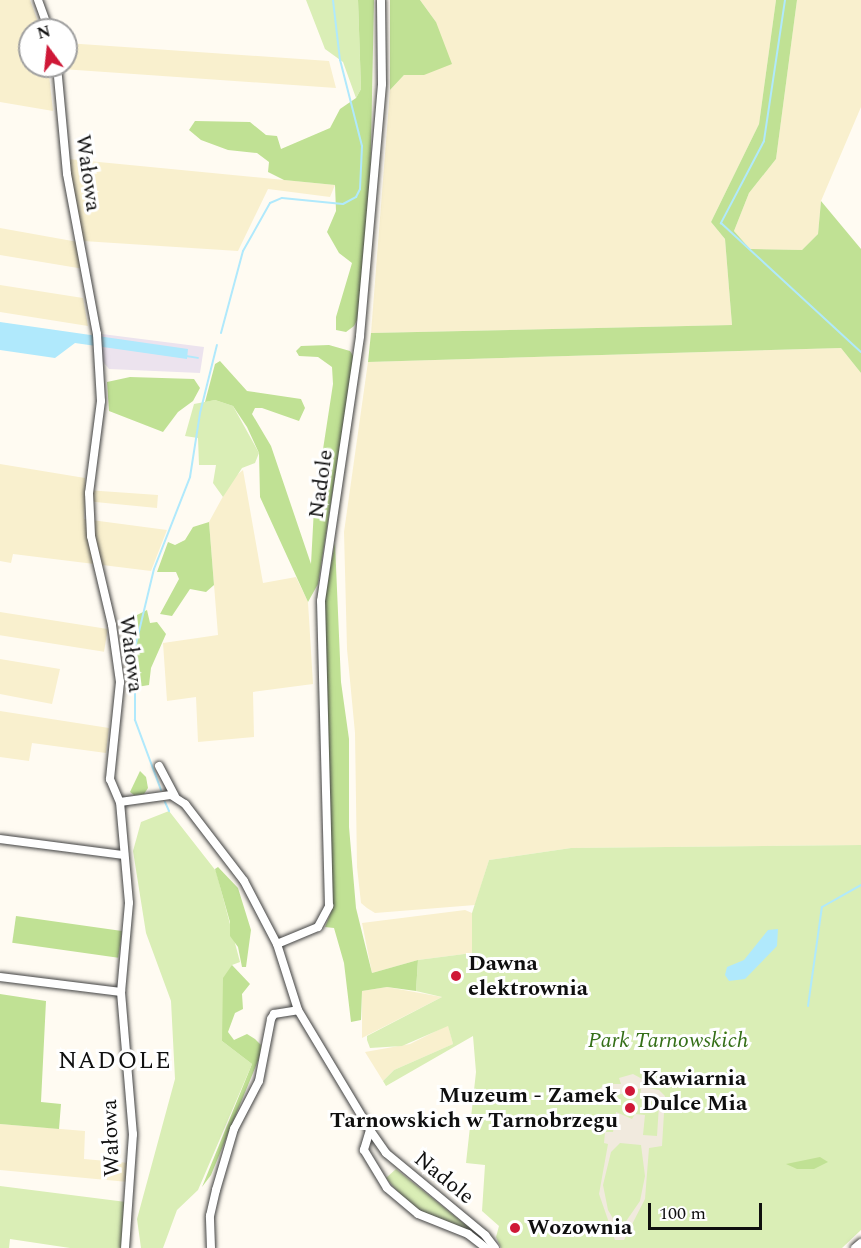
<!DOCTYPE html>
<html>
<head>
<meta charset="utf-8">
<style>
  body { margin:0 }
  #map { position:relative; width:861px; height:1248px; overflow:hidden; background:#fffbf2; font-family:Spectral,serif }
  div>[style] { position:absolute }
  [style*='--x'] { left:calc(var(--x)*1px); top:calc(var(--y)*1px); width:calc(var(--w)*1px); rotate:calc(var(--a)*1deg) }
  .industrial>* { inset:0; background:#ece3ee }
  .farmland>* { inset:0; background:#f9f0ce; transform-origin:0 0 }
  .green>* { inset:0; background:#daeeb6 }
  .forest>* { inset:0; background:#c0e194; transform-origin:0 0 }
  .plaza>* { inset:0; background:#f1eade }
  .water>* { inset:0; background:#b0e9fc }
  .stream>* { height:2px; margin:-1px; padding:0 1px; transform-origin:1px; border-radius:1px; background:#b0e9fc }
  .roads { filter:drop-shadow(0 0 2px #424242) drop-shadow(0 0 2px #424242) }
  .minor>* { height:8px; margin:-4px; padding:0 4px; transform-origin:4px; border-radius:4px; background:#fff }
  .dots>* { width:16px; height:16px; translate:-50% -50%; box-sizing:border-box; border:3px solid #fff; border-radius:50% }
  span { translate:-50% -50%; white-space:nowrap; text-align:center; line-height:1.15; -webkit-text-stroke:6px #fff; paint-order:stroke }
  .street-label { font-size:22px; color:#0f0f0f }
  .poi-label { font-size:22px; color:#0f0f0f; font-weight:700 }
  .left { translate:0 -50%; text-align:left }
  .right { translate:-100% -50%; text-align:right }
  .park-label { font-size:22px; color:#356f18; font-style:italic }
  .neighbourhood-label { font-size:24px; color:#0f0f0f; letter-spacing:1.5px }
  .north { position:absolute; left:18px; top:18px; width:60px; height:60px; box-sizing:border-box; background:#fff; border:2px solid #9f9f9f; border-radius:50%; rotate:345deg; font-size:16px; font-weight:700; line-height:24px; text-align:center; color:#0f0f0f }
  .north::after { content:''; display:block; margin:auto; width:21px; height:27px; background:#cf1837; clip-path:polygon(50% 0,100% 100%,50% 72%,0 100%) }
  .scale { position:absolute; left:648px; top:1203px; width:114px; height:27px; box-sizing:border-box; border:3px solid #0f0f0f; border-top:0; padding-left:8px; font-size:18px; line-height:21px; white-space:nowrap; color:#0f0f0f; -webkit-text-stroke:4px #fff; paint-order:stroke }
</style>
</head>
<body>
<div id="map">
  <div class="industrial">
    <i style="clip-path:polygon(102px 334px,204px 347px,200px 373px,109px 369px,100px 358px)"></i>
  </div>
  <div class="farmland">
    <i style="clip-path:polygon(0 0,30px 0,41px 30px,30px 30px,30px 66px,48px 66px,53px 111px,0 102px)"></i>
    <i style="clip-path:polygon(420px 0,776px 0,759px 124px,711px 222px,725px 239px,732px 325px,371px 333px,390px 90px,404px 75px,424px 75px,436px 22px)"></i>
    <i style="clip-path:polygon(797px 0,861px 0,861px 107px,821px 201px,818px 234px,802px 250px,750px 249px,734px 231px,749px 193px,776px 159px)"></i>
    <i style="clip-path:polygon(66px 43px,329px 61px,336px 88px,62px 69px,66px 66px)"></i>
    <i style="clip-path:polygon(68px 159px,335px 185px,330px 197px,268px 189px,238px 251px,83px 241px)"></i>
    <i style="clip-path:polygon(0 228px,78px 242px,84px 269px,0 255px)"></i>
    <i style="clip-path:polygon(0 285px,83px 298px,88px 326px,0 312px)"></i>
    <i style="clip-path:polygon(841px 348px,861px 373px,861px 845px,571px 848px,489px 860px,475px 905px,375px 913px,367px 908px,361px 903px,357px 867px,355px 733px,347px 649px,344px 532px,368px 362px)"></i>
    <i style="clip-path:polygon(0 464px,85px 478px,86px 490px,158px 495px,157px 508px,85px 501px,84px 519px,167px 530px,151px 571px,13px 554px,11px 563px,0 561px)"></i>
    <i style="clip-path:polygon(243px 470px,263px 583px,296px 577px,308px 602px,313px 684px,253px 692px,254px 737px,198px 742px,196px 697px,167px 701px,163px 643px,218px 635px,209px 522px,233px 478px)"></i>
    <i style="left:0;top:612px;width:109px;height:23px;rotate:9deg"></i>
    <i style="clip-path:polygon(0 659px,60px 669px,52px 704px,0 694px)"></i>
    <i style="clip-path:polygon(0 711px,109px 728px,106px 753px,32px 743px,29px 761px,0 757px)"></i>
    <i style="clip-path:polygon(465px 910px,472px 913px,472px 953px,418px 960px,372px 973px,362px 923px)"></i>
    <i style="clip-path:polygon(387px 987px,442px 997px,362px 1038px,362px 991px)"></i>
    <i style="clip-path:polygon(448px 1025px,453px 1044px,394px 1070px,383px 1081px,365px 1052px,410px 1044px)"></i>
    <i style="clip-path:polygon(0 1124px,85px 1131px,84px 1159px,129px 1163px,128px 1182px,0 1170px)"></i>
  </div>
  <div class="green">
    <i style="clip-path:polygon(306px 0,358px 0,361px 89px,356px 98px,343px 62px,325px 49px)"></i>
    <i style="clip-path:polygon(215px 400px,233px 406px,259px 453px,255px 463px,242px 468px,223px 497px,213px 483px,216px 465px,199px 465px,198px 438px,185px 436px,194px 404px)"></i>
    <i style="clip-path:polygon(169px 811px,216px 871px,240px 962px,232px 965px,222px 1041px,252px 1064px,198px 1190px,177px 1210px,163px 1248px,141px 1248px,137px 1219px,175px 1079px,171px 1001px,146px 933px,133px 851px,141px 822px)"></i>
    <i style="clip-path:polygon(861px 845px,861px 1230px,842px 1248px,501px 1248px,496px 1237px,499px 1226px,482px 1211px,485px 1165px,466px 1163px,476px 1072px,473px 1036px,386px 1086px,383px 1081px,394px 1070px,453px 1044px,448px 1026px,402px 1046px,370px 1048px,367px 1040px,367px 1036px,442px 997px,416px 991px,418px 960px,472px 953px,472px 913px,489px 860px,571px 848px)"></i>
    <i style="clip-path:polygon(396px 1169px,482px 1238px,484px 1241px,411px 1207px,386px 1178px)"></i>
    <i style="clip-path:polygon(0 1186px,126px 1202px,122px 1248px,70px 1248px,10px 1239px,9px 1248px,0 1248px)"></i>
  </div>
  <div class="forest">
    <i style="clip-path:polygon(358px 0,374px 0,370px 192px,360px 314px,354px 326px,346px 332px,336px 330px,336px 317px,352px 263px,339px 253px,327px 232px,336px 211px,335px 185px,284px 180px,268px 172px,269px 162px,257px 153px,228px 150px,201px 140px,189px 130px,195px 121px,250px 122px,266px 135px,277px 136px,281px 149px,330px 128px,340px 109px,356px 98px,361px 89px)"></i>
    <i style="clip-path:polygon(390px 0,420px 0,436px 22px,452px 64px,424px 75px,404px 75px,390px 90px)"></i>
    <i style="clip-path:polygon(776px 0,797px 0,776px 159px,749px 193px,734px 231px,750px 249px,802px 250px,818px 234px,821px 201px,861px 249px,861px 373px,841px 348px,368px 362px,371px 333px,732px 325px,725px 239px,711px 222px,759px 124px)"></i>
    <i style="clip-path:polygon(329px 345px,350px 351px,354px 357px,318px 584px,308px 602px,260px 497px,259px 453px,247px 427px,233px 406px,215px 400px,205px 402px,215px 364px,220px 361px,247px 391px,301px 399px,305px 408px,299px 421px,262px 408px,255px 408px,252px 414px,271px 446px,311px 564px,314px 508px,333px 384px,332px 367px,318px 357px,299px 356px,296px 351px,301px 346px)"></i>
    <i style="clip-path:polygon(130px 377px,194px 379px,200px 388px,193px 401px,178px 412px,163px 432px,109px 411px,107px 382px)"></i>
    <i style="clip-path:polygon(209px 522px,214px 585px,206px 592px,190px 589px,172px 616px,160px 614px,179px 579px,176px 572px,157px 572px,168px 542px,175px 545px,185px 540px,193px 527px)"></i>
    <i style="clip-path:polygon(335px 543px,341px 682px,349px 739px,349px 827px,356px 908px,372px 973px,418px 960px,416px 991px,387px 987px,362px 991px,361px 1020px,351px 1022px,344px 963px,334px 928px,325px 927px,332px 910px,332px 887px,324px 601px)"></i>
    <i style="clip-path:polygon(147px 610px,150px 623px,157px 622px,166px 634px,151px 668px,149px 685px,137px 687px,130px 677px,127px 651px,135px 616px)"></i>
    <i style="clip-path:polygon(140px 771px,146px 777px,148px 788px,144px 794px,134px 795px,130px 792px)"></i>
    <i style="clip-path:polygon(218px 867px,238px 888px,251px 930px,246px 967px,242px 967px,238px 947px,230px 936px,230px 922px,215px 869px)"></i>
    <i style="left:16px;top:916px;width:107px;height:27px;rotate:8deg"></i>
    <i style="clip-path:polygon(232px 965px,250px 984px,242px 994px,243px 1009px,235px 1013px,228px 1032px,234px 1040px,247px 1034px,255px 1039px,261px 1045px,260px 1056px,211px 1175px,202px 1187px,252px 1064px,222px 1041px,223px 978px)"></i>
    <i style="clip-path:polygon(0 994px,46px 1001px,41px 1102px,61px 1104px,59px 1129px,0 1124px)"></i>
    <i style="clip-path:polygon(820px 1157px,828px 1162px,814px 1169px,797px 1169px,786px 1164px)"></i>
  </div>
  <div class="plaza">
    <i style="clip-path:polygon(evenodd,633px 1074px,646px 1081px,643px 1087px,659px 1090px,665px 1096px,662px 1146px,649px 1148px,645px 1199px,624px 1240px,615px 1240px,599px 1194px,608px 1144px,604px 1143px,605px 1132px,613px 1132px,616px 1112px,632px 1119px,635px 1114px,645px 1115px,643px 1135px,657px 1136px,659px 1105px,663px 1103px,660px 1098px,640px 1096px,641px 1089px,623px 1087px,622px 1094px,596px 1092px,605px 1084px,621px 1084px,619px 1078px,633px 1074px,620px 1143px,641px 1145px,645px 1176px,640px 1201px,620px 1230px,608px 1210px,603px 1185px,611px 1152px,620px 1143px)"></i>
  </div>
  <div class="water">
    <i style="clip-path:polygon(0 322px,188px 349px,187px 359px,75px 343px,55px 358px,0 350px)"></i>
    <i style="clip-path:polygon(778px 929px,777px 946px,745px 979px,729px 981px,725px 975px,727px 967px,744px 960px,768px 930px)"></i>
  </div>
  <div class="stream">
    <i style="--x:785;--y:0;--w:143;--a:98.5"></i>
    <i style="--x:764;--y:141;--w:93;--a:117.7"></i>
    <i style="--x:721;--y:223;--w:190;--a:42.7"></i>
    <i style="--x:221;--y:333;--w:85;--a:-75"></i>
    <i style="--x:243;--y:251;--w:55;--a:-60.6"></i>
    <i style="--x:270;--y:203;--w:13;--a:-23"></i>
    <i style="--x:282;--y:198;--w:61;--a:5.6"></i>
    <i style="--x:343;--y:204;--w:15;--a:-28"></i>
    <i style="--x:356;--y:197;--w:9;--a:-63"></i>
    <i style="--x:360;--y:189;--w:43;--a:-87.3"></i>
    <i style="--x:362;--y:146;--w:89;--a:-104.3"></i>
    <i style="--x:340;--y:60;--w:60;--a:-96.7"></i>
    <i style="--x:186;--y:356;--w:12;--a:9"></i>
    <i style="--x:161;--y:790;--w:75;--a:-110.4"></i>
    <i style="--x:135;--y:720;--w:72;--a:-90"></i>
    <i style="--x:135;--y:648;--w:81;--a:-76.5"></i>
    <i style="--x:154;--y:569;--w:99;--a:-68.6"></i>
    <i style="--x:190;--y:477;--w:65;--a:-81.1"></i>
    <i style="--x:200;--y:413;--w:70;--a:-76"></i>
    <i style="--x:165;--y:802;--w:10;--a:66"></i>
    <i style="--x:808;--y:1006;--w:100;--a:-82"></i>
    <i style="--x:822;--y:907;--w:45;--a:-29.4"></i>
  </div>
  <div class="roads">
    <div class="minor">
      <i style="--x:38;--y:0;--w:32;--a:70"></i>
      <i style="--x:57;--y:66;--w:108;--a:84.7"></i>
      <i style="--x:67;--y:174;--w:163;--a:79.4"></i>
      <i style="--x:97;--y:334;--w:67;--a:86.6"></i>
      <i style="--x:101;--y:401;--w:93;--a:97.4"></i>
      <i style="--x:89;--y:493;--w:43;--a:87.3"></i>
      <i style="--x:91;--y:536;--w:91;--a:76.7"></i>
      <i style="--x:112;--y:625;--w:58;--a:82"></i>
      <i style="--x:120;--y:682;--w:98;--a:95.9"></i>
      <i style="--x:110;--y:779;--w:25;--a:67"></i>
      <i style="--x:120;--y:802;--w:101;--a:84.9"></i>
      <i style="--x:129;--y:903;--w:89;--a:95.1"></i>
      <i style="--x:121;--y:992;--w:143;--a:85.2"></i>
      <i style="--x:133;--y:1134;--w:114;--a:94"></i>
      <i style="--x:159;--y:766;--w:34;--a:62"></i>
      <i style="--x:120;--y:802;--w:51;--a:-7.8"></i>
      <i style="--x:171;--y:795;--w:17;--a:33"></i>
      <i style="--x:185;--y:804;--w:97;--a:52.5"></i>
      <i style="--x:244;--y:881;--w:71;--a:62.4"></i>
      <i style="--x:277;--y:944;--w:69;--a:72.3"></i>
      <i style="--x:298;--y:1010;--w:140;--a:59"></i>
      <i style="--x:370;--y:1130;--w:28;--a:55"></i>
      <i style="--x:386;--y:1153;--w:129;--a:39.6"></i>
      <i style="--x:485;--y:1235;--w:16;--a:52"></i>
      <i style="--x:0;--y:839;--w:125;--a:7.4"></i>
      <i style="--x:277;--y:944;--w:44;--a:-22.5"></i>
      <i style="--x:318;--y:927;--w:24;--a:-62"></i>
      <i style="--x:329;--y:906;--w:305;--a:-91.5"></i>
      <i style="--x:321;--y:601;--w:268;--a:-81.6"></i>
      <i style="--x:360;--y:336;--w:253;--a:-85"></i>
      <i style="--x:382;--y:84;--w:84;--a:-90.7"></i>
      <i style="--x:0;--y:977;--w:122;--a:7.1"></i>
      <i style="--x:370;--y:1130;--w:21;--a:107"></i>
      <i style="--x:364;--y:1150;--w:44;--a:58.8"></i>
      <i style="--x:387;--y:1188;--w:40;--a:40"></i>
      <i style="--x:418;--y:1214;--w:54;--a:21.8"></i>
      <i style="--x:468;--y:1234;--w:23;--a:38"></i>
      <i style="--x:211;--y:1248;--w:32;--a:-92"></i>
      <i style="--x:210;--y:1216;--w:27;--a:-77"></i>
      <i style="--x:216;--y:1190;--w:64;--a:-73.6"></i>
      <i style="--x:234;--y:1129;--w:54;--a:-62.5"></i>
      <i style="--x:259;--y:1081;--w:63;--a:-79"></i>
      <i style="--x:271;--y:1019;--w:6;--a:-59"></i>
      <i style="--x:274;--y:1014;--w:24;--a:-9"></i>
      <i style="--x:855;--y:1248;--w:8;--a:-40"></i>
    </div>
  </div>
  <div class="dots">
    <i style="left:456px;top:976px;background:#cf1837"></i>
    <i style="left:630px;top:1091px;background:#cf1837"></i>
    <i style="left:630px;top:1108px;background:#cf1837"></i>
    <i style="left:515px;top:1228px;background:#cf1837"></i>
  </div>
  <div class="street-label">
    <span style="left:88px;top:173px;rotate:82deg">Wałowa</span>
    <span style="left:321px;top:484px;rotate:-82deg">Nadole</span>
    <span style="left:131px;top:654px;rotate:83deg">Wałowa</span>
    <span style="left:111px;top:1138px;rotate:-92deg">Wałowa</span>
    <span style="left:444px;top:1178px;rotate:39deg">Nadole</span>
  </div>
  <div class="poi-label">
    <span class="left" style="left:468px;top:976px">Dawna<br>elektrownia</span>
    <span class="left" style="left:642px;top:1091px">Kawiarnia<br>Dulce Mia</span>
    <span class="right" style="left:618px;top:1108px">Muzeum - Zamek<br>Tarnowskich w Tarnobrzegu</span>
    <span class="left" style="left:527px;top:1228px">Wozownia</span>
  </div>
  <div class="park-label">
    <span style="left:668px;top:1041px">Park Tarnowskich</span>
  </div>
  <div class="neighbourhood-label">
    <span style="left:115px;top:1062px">NADOLE</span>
  </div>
  <div class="north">N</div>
  <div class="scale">100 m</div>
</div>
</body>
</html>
